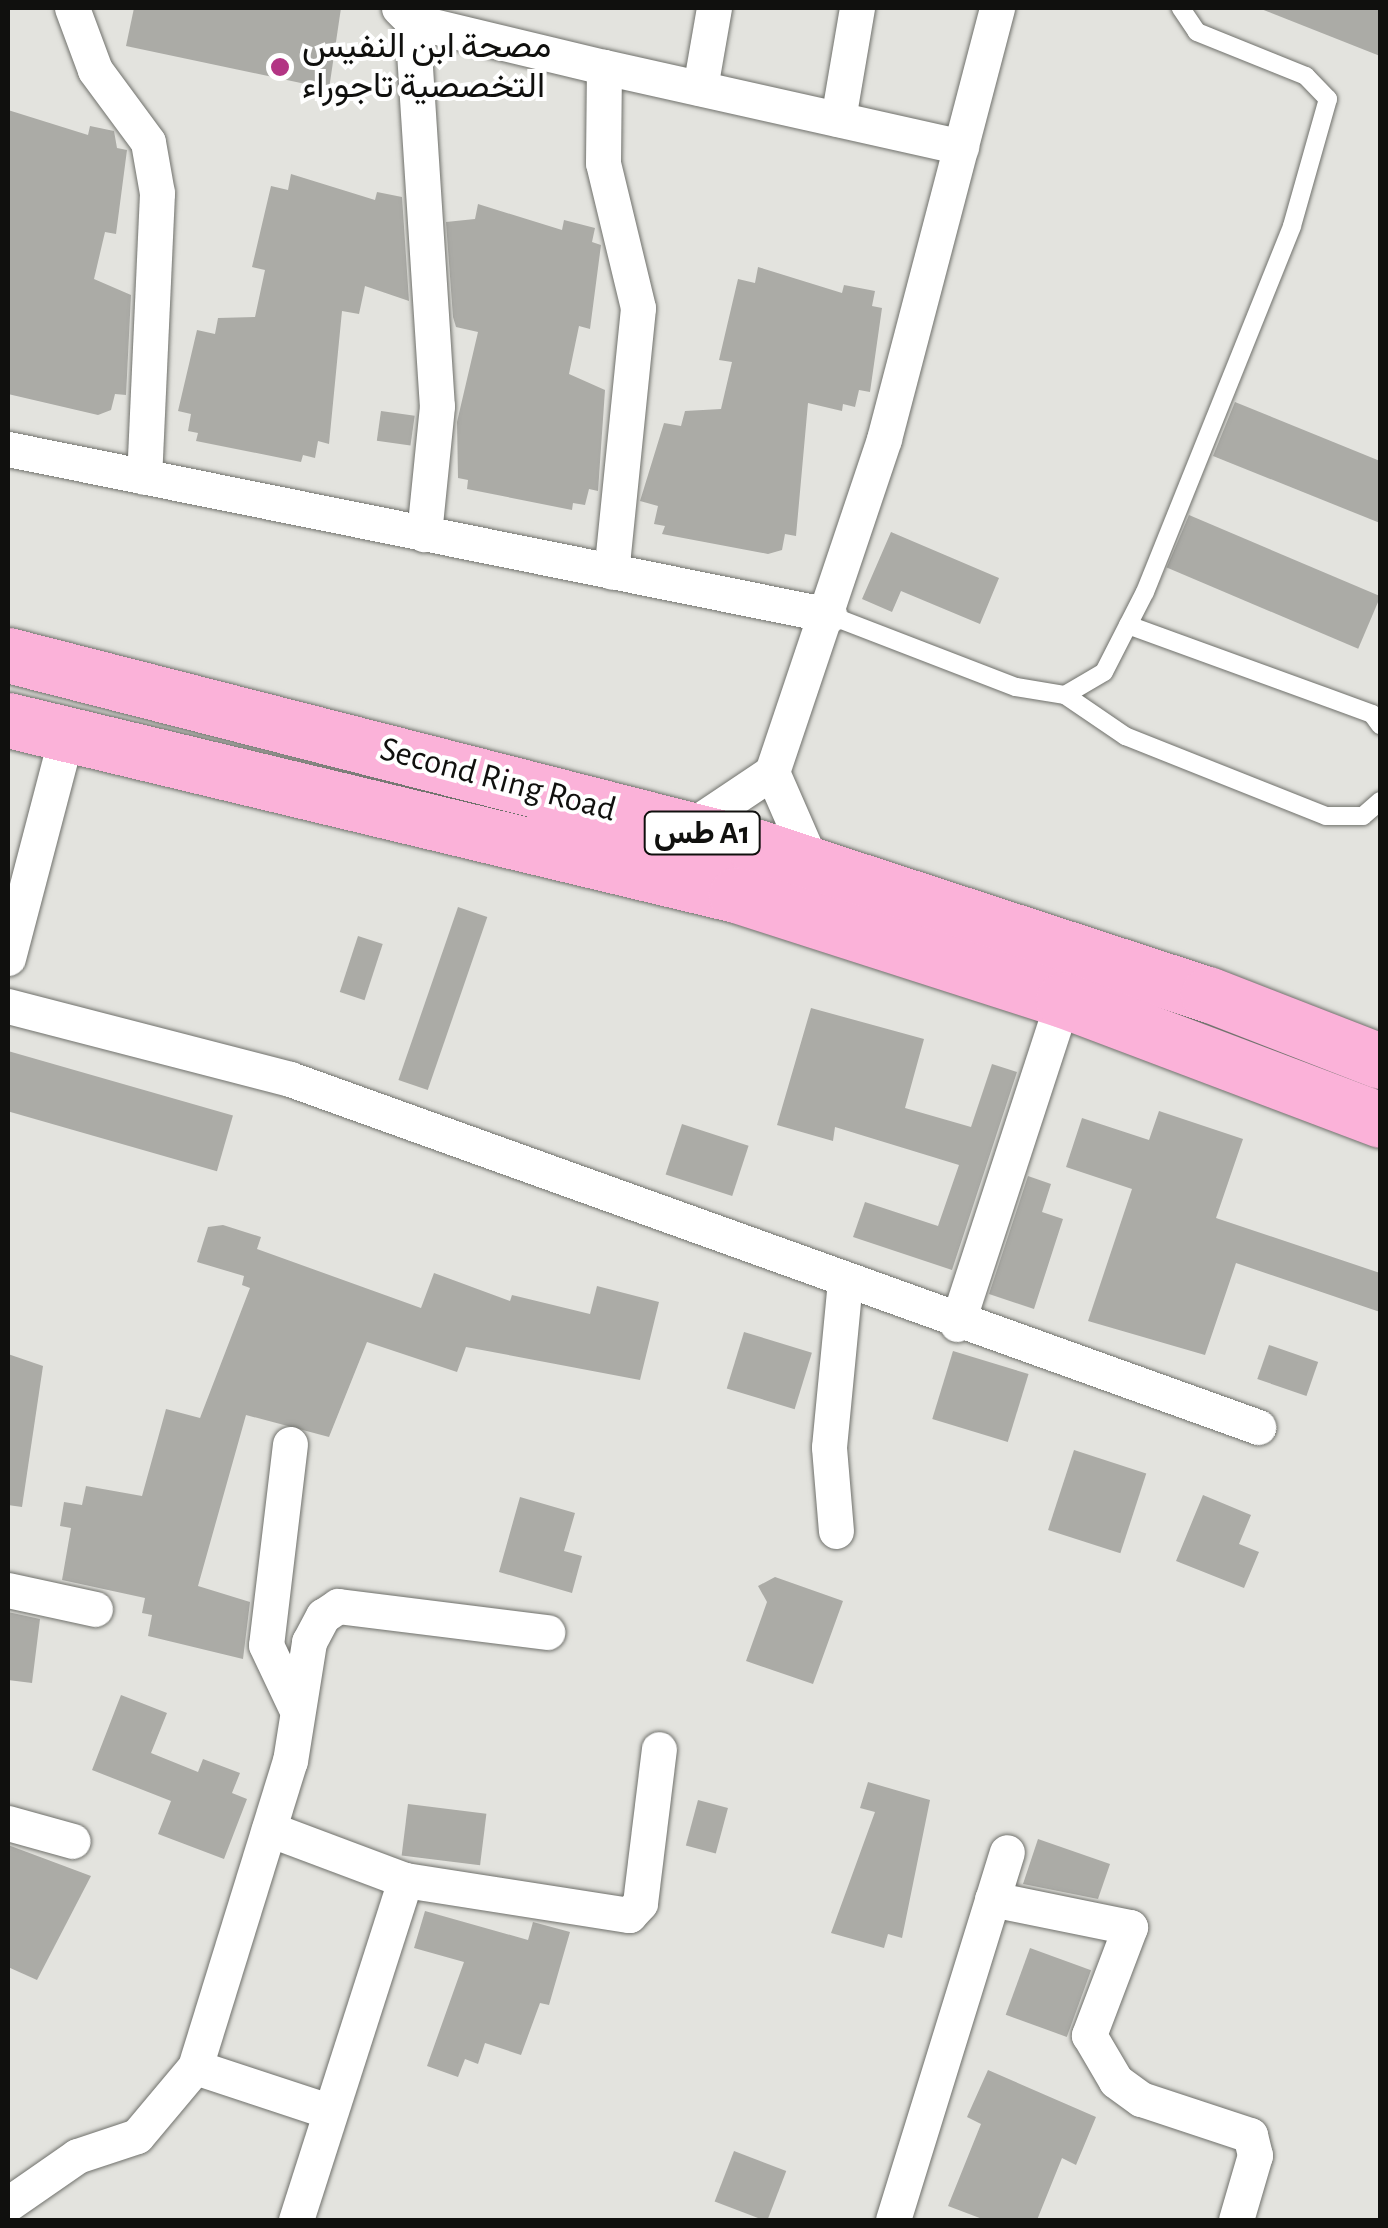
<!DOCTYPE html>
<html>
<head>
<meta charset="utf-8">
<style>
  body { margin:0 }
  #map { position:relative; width:1388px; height:2228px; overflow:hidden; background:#e3e3de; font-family:"Alegreya Sans",Vazirmatn,sans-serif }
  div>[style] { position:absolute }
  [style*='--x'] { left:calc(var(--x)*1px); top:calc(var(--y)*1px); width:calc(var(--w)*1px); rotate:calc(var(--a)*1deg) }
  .building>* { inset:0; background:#ababa6; transform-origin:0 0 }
  .roads { filter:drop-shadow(0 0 2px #70716c) drop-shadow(0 0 2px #70716c) }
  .lane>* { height:18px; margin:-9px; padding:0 9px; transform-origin:9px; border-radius:9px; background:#fff }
  .street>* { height:35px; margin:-17.5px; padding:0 17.5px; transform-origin:17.5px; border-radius:17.5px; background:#fff }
  .highway>* { height:55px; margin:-27.5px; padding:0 27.5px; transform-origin:27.5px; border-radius:27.5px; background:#fbb2d9 }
  .dots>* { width:28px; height:28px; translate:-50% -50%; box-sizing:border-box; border:5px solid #fff; border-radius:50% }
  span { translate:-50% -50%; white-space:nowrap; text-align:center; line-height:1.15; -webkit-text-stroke:8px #fff; paint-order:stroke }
  .shield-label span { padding:2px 8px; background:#fff; border:2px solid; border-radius:8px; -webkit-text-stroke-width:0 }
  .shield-label { font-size:32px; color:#10100e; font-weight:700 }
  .poi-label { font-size:35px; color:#10100e }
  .left { translate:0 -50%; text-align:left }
  .street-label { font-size:35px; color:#10100e }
  .frame { position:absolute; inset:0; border:10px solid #10100e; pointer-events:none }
</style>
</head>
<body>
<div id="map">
  <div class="building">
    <i style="clip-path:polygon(134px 8px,341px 8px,329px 89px,126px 46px)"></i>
    <i style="clip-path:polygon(1261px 8px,1380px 8px,1380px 56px,1261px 9px)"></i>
    <i style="clip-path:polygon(8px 110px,88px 135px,90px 126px,114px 131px,117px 148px,127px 150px,116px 234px,105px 232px,94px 279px,131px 295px,126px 395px,115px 394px,111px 410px,98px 415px,8px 394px)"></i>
    <i style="clip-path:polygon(291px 174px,375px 200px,377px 192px,402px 197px,409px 301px,365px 286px,359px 314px,342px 311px,329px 444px,318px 441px,315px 458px,303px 455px,301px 462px,196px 441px,198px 433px,188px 431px,191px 414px,178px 411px,197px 330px,215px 334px,218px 318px,255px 317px,265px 270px,252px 267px,271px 186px,288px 190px)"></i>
    <i style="clip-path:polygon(478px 204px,562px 230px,564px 220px,595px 228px,592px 242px,601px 245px,590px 329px,579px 326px,569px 374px,605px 390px,598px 491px,589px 489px,585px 505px,573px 503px,572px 510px,467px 489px,468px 480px,458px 478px,457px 422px,478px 332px,456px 327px,453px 317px,446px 222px,475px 219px)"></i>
    <i style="clip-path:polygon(758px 267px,842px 293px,844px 285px,875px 291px,872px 306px,882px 308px,870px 392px,859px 390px,855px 407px,843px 404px,842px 411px,808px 403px,796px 536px,785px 534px,782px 550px,768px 554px,662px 534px,665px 526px,654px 524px,658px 506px,640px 501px,664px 423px,681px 426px,685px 411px,721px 409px,732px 362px,719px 360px,738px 279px,755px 283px)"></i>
    <i style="clip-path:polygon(1235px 402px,1380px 461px,1380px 523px,1213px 456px)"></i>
    <i style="left:381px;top:411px;width:34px;height:30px;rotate:8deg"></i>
    <i style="left:1189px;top:515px;width:208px;height:57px;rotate:23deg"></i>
    <i style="clip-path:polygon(891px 532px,999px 578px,980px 624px,901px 591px,892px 612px,862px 599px)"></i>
    <i style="left:458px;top:907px;width:31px;height:183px;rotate:19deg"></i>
    <i style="left:358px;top:936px;width:26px;height:59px;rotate:18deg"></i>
    <i style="clip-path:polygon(811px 1008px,924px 1039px,905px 1108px,971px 1127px,992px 1064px,1017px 1072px,952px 1270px,853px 1237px,865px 1202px,938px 1226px,959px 1165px,835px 1127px,833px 1141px,777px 1125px)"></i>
    <i style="left:8px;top:1051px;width:234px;height:58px;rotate:16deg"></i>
    <i style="clip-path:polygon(1159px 1111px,1243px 1139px,1216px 1218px,1380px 1273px,1380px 1312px,1236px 1263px,1205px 1355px,1088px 1321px,1132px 1189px,1066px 1167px,1082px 1118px,1149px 1140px)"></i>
    <i style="left:682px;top:1124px;width:70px;height:53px;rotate:18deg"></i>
    <i style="clip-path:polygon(1028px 1176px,1051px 1184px,1042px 1212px,1063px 1219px,1034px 1309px,989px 1294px)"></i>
    <i style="clip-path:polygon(223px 1225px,261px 1237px,257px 1249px,421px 1308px,434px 1273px,510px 1301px,512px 1295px,590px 1314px,597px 1286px,659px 1302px,640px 1380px,466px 1347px,457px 1372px,367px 1342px,329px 1437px,246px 1415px,198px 1586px,250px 1602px,243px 1659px,148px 1636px,152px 1615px,142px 1613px,145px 1598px,62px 1580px,71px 1528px,60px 1526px,64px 1502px,82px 1505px,86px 1486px,142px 1496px,166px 1409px,200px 1418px,250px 1288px,242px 1285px,244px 1276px,197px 1262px,208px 1227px)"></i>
    <i style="left:744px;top:1332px;width:71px;height:59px;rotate:17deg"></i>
    <i style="left:1269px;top:1345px;width:52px;height:36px;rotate:19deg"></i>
    <i style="left:953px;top:1351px;width:79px;height:71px;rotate:17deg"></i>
    <i style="clip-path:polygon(8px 1354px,43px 1366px,22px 1507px,8px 1505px)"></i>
    <i style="left:1074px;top:1450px;width:76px;height:84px;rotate:18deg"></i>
    <i style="clip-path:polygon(1203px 1495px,1251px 1515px,1239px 1544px,1259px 1552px,1244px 1588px,1176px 1561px)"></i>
    <i style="clip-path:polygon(520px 1497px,575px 1513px,564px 1551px,582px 1556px,572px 1593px,499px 1572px)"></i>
    <i style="clip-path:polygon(775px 1577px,843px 1601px,813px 1684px,746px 1661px,767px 1602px,758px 1586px)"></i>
    <i style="clip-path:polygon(8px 1612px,40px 1619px,32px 1683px,8px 1680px)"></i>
    <i style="clip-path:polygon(121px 1695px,167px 1713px,151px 1753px,198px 1772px,203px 1759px,240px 1773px,232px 1793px,247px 1799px,224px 1859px,158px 1834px,171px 1801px,92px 1770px)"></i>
    <i style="clip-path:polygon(868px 1782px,930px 1800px,902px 1938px,888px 1934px,884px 1948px,831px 1933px,875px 1812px,860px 1808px)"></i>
    <i style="left:698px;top:1800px;width:31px;height:47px;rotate:15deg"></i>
    <i style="left:408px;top:1804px;width:79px;height:52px;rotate:7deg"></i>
    <i style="clip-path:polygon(1038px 1839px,1110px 1864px,1098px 1899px,1023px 1884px)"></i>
    <i style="clip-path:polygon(8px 1845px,91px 1876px,37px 1980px,8px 1967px)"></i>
    <i style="clip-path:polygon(425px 1911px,528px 1940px,533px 1922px,570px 1932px,549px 2005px,540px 2003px,521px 2055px,485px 2043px,478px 2064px,465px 2059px,458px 2077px,427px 2066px,464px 1962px,414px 1948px)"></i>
    <i style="left:1030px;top:1948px;width:65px;height:71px;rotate:20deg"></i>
    <i style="clip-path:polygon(988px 2070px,1096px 2117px,1076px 2165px,1062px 2158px,1037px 2220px,985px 2220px,948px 2206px,981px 2124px,967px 2117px)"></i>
    <i style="left:734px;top:2151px;width:56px;height:54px;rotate:21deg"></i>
  </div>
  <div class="roads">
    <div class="lane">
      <i style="--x:829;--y:615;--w:200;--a:21.1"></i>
      <i style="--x:1016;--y:687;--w:50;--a:9.3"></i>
      <i style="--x:1065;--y:695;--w:45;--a:-30.5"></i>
      <i style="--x:1104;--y:672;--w:90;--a:-62.9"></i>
      <i style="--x:1145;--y:592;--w:394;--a:-68.1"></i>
      <i style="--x:1292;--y:226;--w:132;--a:-74.2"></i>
      <i style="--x:1328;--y:99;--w:32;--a:-134"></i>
      <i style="--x:1306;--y:76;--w:118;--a:-158"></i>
      <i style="--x:1197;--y:32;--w:29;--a:-124"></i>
      <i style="--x:1128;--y:625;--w:260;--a:20"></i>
      <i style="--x:1372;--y:714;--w:14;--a:54"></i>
      <i style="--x:1065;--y:695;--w:73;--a:34.3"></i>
      <i style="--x:1125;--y:736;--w:216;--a:21.7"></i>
      <i style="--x:1326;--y:816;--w:37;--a:0"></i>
      <i style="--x:1363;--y:816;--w:23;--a:-41"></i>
    </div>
    <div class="street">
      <i style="--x:72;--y:8;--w:66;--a:69.6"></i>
      <i style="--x:95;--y:70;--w:89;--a:53.6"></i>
      <i style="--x:148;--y:142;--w:52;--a:80"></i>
      <i style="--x:157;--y:193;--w:284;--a:92.6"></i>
      <i style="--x:399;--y:8;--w:18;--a:45"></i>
      <i style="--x:412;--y:21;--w:197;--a:13.5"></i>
      <i style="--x:604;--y:67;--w:96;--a:90.6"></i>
      <i style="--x:603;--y:163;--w:149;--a:76.4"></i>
      <i style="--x:638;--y:308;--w:265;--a:95.8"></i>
      <i style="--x:412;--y:21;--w:386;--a:86.3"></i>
      <i style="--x:437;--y:406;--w:129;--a:95.8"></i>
      <i style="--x:604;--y:67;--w:366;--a:12.6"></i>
      <i style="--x:700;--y:88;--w:81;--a:-80.1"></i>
      <i style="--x:838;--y:119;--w:113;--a:-80.3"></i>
      <i style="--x:8;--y:449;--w:838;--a:11.43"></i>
      <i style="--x:772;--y:772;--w:103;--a:66.4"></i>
      <i style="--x:687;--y:829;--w:102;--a:-33.8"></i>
      <i style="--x:772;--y:772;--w:351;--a:-71.4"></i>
      <i style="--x:884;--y:439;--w:446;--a:-75.3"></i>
      <i style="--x:8;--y:958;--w:233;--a:-75.3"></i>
      <i style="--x:8;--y:1006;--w:291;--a:14.5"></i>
      <i style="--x:290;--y:1079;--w:1029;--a:19.77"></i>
      <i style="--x:957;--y:1324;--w:341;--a:-71.9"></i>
      <i style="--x:290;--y:1444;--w:202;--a:96.8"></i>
      <i style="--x:266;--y:1645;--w:68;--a:64.6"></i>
      <i style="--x:836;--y:1531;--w:84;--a:-94.8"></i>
      <i style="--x:829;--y:1447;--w:167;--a:-84.5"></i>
      <i style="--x:8;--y:1590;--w:89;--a:12.3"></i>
      <i style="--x:8;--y:1823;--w:67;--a:15.5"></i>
      <i style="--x:269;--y:1829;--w:145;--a:20.6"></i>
      <i style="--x:992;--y:1899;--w:141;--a:11.5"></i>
      <i style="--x:1130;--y:1927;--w:116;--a:110.8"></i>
      <i style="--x:1089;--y:2035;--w:53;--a:59.6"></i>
      <i style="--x:1116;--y:2081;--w:31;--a:36"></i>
      <i style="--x:1141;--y:2099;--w:115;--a:18.3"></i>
      <i style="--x:1250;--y:2135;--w:21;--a:76"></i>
      <i style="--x:1255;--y:2155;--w:68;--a:106.3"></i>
      <i style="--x:195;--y:2067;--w:320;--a:-72.8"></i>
      <i style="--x:290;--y:1761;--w:121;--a:-80.9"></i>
      <i style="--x:309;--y:1642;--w:30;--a:-62"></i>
      <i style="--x:323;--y:1616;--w:18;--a:-34"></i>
      <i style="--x:338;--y:1606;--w:211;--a:7.1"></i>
      <i style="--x:8;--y:2204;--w:84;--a:-34.8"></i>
      <i style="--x:77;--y:2156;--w:63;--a:-18.4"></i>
      <i style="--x:137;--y:2136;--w:90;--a:-50"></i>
      <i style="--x:195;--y:2067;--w:140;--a:18.3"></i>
      <i style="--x:296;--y:2220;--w:357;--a:-72.2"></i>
      <i style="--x:405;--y:1880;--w:227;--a:8.9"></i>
      <i style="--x:629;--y:1915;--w:16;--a:-47"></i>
      <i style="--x:640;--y:1903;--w:155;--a:-83"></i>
      <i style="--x:893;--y:2220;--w:385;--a:-72.8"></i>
    </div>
    <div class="highway">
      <i style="--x:8;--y:655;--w:770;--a:14.36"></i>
      <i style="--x:754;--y:846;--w:478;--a:18.1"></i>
      <i style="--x:1208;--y:994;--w:185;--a:21.3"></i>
      <i style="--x:8;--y:720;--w:749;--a:13.52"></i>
      <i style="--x:736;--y:895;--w:343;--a:17.8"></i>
      <i style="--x:1063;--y:1000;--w:339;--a:20.7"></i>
    </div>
  </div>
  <div class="dots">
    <i style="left:280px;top:67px;background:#b33584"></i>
  </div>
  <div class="shield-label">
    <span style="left:702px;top:833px">طس A1</span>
  </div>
  <div class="poi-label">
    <span class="left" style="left:302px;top:67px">مصحة ابن النفيس<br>التخصصية تاجوراء</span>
  </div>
  <div class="street-label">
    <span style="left:498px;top:780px;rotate:15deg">Second Ring Road</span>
  </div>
  <div class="frame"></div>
</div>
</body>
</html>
